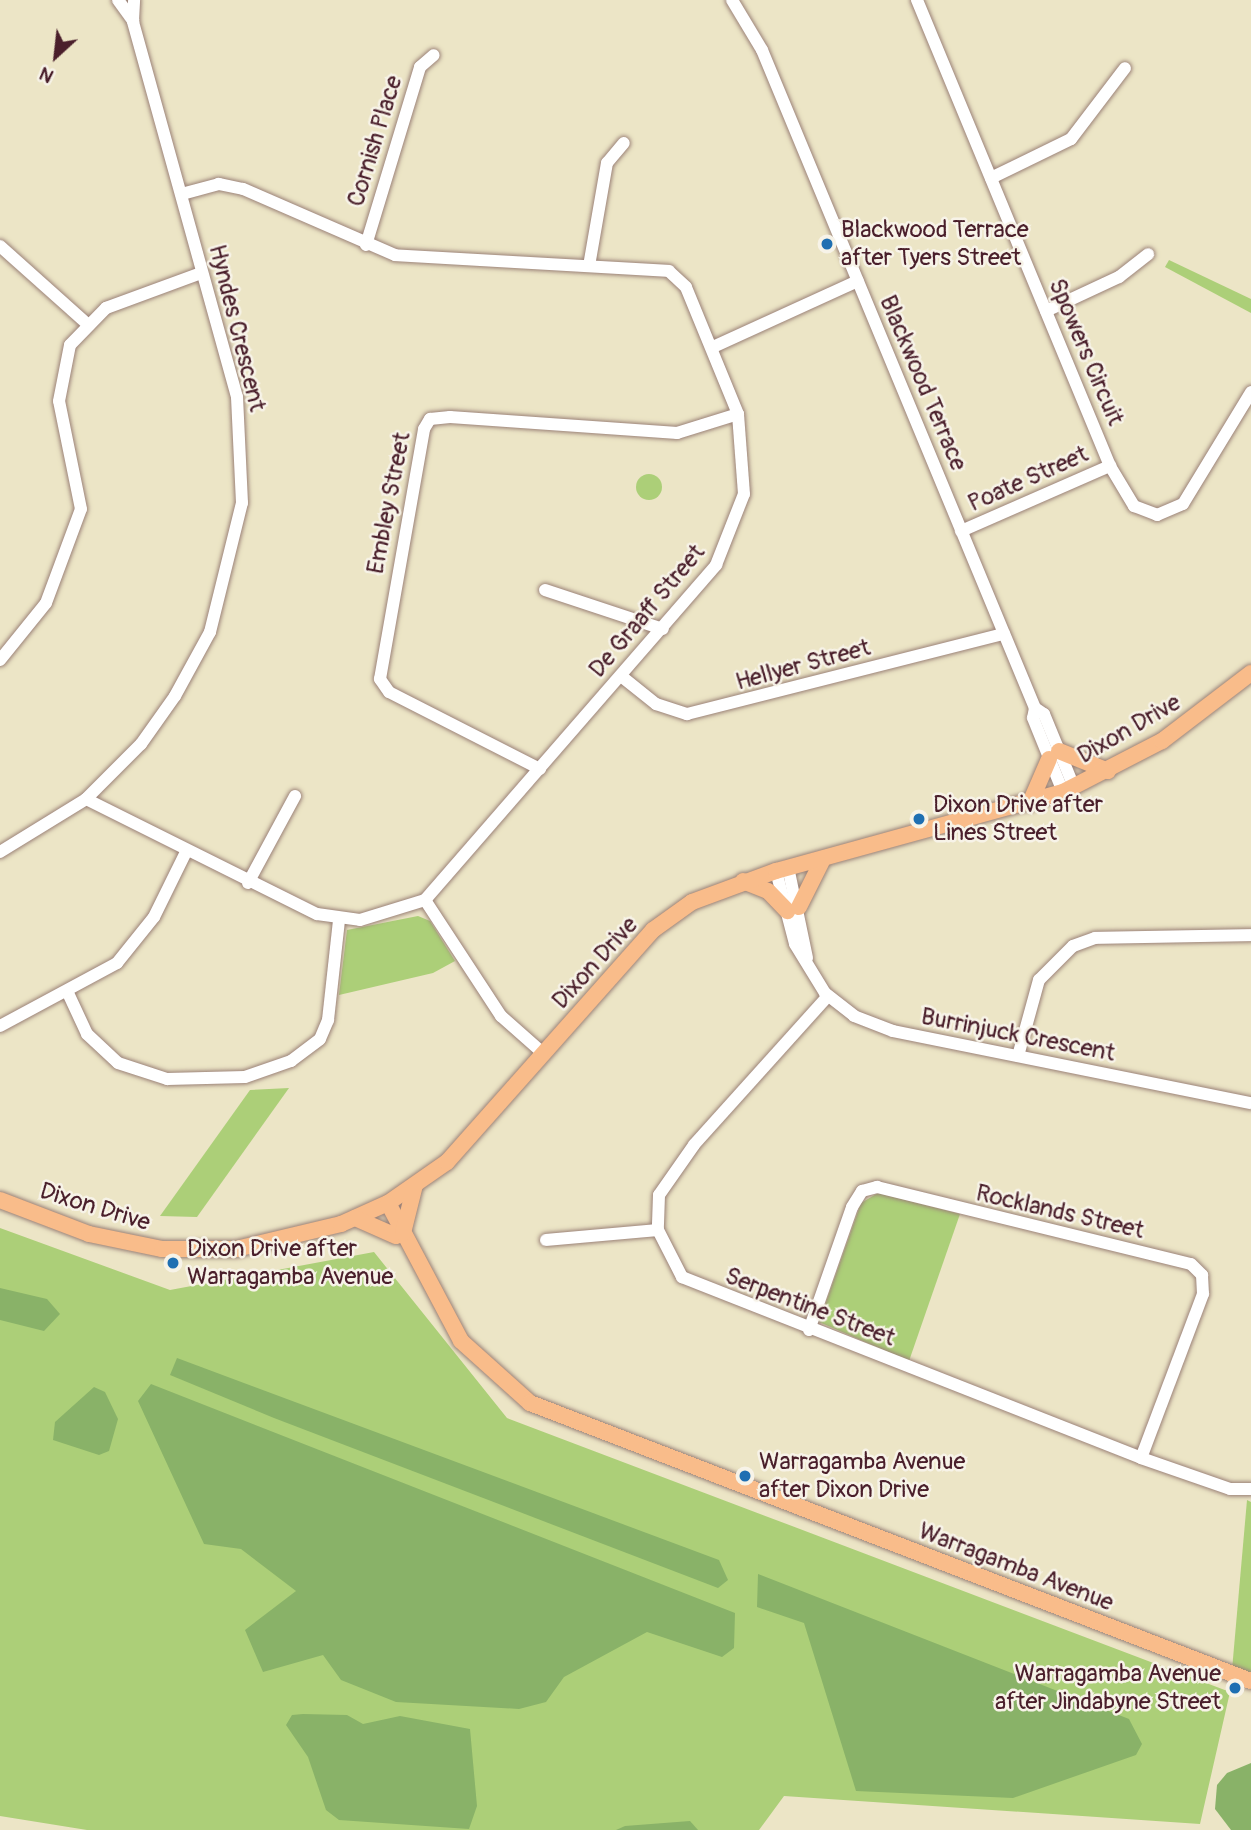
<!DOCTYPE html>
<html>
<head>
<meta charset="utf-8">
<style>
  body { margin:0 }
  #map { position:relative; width:1251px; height:1830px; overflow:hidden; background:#ece5c6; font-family:Pangolin,sans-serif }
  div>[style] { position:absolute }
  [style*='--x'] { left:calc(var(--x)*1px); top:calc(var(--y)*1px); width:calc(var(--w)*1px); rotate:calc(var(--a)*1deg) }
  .green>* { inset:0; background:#accf78 }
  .round { border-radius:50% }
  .forest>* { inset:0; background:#89b268 }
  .roads { filter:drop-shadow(0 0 2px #9b8278) drop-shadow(0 0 2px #9b8278) }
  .minor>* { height:12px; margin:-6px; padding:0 6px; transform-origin:6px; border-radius:6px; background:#fff }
  .major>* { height:16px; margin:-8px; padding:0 8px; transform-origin:8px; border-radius:8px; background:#f9bc8a }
  .dots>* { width:19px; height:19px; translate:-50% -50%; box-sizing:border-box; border:4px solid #f7f3e8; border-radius:50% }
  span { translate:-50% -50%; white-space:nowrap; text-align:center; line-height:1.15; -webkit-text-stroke:5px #f7f3e8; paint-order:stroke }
  .street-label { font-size:24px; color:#4a1f2b }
  .poi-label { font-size:24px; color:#4a1f2b }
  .left { translate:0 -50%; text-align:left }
  .right { translate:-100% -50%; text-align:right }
  .north { position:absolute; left:21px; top:21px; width:70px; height:70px; -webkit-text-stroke:5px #f7f3e8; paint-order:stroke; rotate:207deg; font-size:19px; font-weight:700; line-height:28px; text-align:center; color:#4a1f2b }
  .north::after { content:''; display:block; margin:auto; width:24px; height:32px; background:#4a1f2b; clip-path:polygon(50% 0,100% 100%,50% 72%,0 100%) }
</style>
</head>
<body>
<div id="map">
  <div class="green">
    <i style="clip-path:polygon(1169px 260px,1251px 299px,1251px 313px,1165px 267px)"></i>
    <i class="round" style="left:636px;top:474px;width:26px;height:26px"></i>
    <i style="clip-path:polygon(418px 916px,430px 921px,455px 961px,433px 973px,339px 995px,347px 930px)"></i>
    <i style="clip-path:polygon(289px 1088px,197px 1217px,160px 1216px,250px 1090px)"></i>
    <i style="clip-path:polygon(878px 1193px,960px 1214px,909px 1361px,819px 1322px,861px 1203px)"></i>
    <i style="clip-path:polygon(0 1228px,170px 1290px,374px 1252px,507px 1418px,1230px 1692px,1200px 1824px,784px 1796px,759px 1830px,87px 1830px,0 1816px)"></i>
    <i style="clip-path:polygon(1247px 1500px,1251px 1502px,1251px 1681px,1232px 1670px)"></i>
  </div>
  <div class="forest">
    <i style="clip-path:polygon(0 1288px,47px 1299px,60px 1314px,44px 1331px,0 1320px)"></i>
    <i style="clip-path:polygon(177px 1358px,719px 1560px,728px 1580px,718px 1588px,274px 1418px,170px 1375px)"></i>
    <i style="clip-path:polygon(151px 1384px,735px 1613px,734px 1648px,722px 1657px,647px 1632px,564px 1677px,546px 1702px,519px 1709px,396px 1702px,341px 1680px,323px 1655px,263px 1672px,245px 1630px,296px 1591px,241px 1549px,204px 1544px,138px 1401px)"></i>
    <i style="clip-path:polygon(94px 1387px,105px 1392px,118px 1419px,109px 1451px,99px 1455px,53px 1440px,55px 1422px)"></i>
    <i style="clip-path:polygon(758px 1574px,1129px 1719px,1142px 1744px,1136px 1755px,1013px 1798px,856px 1791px,804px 1623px,757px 1607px)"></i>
    <i style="clip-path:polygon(303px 1714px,347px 1715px,363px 1724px,400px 1716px,470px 1729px,477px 1806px,469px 1829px,339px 1820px,326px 1810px,308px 1757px,286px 1725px,292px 1715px)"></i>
    <i style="clip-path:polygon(1251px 1763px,1251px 1830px,1231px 1830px,1215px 1809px,1217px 1785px,1227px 1773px)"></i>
    <i style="clip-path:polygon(690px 1821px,698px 1830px,616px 1830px,625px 1826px)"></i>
  </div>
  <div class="roads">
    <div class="minor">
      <i style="--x:118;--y:0;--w:26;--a:54"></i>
      <i style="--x:732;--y:0;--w:58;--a:59"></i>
      <i style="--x:762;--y:50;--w:712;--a:67.47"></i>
      <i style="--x:1035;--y:708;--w:10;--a:101"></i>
      <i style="--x:1033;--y:718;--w:80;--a:67.9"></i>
      <i style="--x:917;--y:0;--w:504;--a:67.5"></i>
      <i style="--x:1110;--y:466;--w:47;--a:59"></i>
      <i style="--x:1134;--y:506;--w:25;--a:21"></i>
      <i style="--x:1157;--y:515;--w:28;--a:-23"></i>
      <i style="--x:1183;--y:504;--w:131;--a:-58.7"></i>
      <i style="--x:991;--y:178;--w:89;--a:-26"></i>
      <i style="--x:1071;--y:139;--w:89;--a:-52.7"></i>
      <i style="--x:366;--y:245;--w:186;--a:-73.1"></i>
      <i style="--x:420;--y:67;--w:18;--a:-41"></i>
      <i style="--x:0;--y:246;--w:115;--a:41.8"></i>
      <i style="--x:589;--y:266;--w:105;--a:-80.1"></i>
      <i style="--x:607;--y:163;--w:26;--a:-50"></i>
      <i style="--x:1046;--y:311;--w:81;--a:-25"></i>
      <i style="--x:1119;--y:277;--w:37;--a:-38"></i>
      <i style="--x:713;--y:347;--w:159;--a:-24.5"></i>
      <i style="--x:961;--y:531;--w:163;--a:-23.6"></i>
      <i style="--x:545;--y:590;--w:124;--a:18.3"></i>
      <i style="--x:0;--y:660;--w:73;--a:-51.1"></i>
      <i style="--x:46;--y:603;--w:100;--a:-69.6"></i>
      <i style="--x:81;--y:509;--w:110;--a:-101.5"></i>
      <i style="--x:59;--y:401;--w:57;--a:-78.9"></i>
      <i style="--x:70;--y:345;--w:52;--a:-45.8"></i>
      <i style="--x:106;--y:308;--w:101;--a:-20.2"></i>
      <i style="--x:621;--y:676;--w:45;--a:38.7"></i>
      <i style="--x:656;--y:704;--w:33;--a:18"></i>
      <i style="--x:687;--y:714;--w:327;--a:-14.2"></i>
      <i style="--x:1035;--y:708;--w:11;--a:34"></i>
      <i style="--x:1044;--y:714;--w:79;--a:67.7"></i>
      <i style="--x:540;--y:769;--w:169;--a:-153"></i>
      <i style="--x:389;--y:692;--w:16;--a:-125"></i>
      <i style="--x:380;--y:679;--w:254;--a:-80"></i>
      <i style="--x:424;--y:429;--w:12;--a:-59"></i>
      <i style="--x:430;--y:419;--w:20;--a:-6"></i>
      <i style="--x:450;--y:417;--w:228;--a:4"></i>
      <i style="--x:677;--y:433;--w:64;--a:-17.3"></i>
      <i style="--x:86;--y:799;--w:258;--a:26.5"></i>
      <i style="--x:317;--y:914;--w:43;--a:7.9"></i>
      <i style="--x:360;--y:920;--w:68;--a:-17.1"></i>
      <i style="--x:425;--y:900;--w:444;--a:-49"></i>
      <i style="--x:716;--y:565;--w:76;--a:-68.5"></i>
      <i style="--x:744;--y:494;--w:80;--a:-94.3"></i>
      <i style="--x:738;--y:414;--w:137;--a:-112.3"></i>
      <i style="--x:686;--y:287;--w:23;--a:-137"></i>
      <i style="--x:669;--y:271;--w:274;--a:-176.7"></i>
      <i style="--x:395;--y:255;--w:166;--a:-156.5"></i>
      <i style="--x:243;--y:189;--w:25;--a:-168"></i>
      <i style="--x:219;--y:184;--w:39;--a:165"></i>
      <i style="--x:0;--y:852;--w:101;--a:-31.6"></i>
      <i style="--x:86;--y:799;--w:78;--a:-45"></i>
      <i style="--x:141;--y:744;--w:59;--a:-54.7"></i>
      <i style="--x:175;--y:696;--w:73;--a:-61.3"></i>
      <i style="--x:210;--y:632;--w:133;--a:-76.1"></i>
      <i style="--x:242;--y:503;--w:106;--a:-92.7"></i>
      <i style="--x:237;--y:397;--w:390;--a:-105.5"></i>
      <i style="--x:133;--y:21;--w:21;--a:-87"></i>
      <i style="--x:788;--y:867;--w:93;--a:78.2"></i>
      <i style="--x:776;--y:871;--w:75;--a:75.4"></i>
      <i style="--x:795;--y:944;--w:57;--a:58.5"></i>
      <i style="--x:825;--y:993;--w:37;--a:38"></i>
      <i style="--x:854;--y:1016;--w:42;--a:21"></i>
      <i style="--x:893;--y:1031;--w:365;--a:11.4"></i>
      <i style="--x:248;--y:883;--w:99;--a:-61.6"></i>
      <i style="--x:425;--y:900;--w:139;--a:56.8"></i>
      <i style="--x:501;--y:1016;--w:57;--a:41.5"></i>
      <i style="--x:68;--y:993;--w:45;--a:65.1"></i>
      <i style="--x:87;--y:1034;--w:42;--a:43.1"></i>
      <i style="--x:118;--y:1063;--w:52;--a:18.1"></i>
      <i style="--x:167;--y:1079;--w:78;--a:-1.5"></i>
      <i style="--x:245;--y:1077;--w:49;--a:-19.2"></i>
      <i style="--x:291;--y:1061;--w:36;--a:-37"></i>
      <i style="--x:320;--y:1039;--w:21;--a:-67"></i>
      <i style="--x:328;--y:1020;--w:101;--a:-83.7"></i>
      <i style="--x:828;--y:996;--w:200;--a:132"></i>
      <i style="--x:694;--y:1145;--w:61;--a:125"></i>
      <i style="--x:659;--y:1195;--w:35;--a:92"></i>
      <i style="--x:658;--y:1230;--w:53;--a:62.9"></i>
      <i style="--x:682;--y:1277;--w:493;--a:21.5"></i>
      <i style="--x:1141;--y:1458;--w:94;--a:19.2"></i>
      <i style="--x:1230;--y:1489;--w:21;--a:0"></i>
      <i style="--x:0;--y:1026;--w:133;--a:-28.3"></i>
      <i style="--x:117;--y:963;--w:59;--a:-51.2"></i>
      <i style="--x:154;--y:917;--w:72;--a:-63.8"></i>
      <i style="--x:1018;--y:1056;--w:79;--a:-74.6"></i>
      <i style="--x:1039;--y:980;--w:48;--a:-45"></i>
      <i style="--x:1073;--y:946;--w:23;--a:-20"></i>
      <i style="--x:1095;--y:938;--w:156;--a:-1.1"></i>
      <i style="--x:546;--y:1240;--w:112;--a:-5.1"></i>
      <i style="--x:809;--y:1330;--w:130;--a:-70.7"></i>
      <i style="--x:852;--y:1207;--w:19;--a:-58"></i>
      <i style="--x:862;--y:1191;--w:16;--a:-15"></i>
      <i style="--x:877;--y:1187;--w:323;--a:13.8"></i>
      <i style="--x:1191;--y:1264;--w:16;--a:45"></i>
      <i style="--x:1202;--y:1275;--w:19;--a:87"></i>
      <i style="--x:1203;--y:1294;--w:175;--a:110.7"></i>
    </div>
    <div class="major">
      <i style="--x:1059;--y:751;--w:53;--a:22.2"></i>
      <i style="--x:1030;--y:803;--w:48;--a:-66.6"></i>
      <i style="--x:743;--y:881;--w:27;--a:22"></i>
      <i style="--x:768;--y:891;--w:28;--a:46"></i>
      <i style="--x:799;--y:907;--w:54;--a:-63.4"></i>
      <i style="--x:0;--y:1200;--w:95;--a:20.9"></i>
      <i style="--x:89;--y:1234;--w:75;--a:11.6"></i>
      <i style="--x:162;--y:1249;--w:74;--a:0"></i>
      <i style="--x:236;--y:1249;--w:108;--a:-13.4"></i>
      <i style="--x:341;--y:1224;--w:51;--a:-24.1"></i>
      <i style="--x:388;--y:1203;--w:72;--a:-34.8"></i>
      <i style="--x:447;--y:1162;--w:310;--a:-48.4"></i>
      <i style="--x:653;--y:930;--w:48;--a:-35.7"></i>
      <i style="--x:692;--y:902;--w:90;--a:-20.3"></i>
      <i style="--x:776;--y:871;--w:298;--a:-15.4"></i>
      <i style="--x:1063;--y:792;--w:111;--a:-27.3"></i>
      <i style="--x:1162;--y:741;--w:112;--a:-37.4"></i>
      <i style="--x:388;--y:1203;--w:156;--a:62.1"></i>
      <i style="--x:461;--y:1341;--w:93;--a:41.9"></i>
      <i style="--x:530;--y:1403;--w:773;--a:21.09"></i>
      <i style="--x:355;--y:1218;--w:45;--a:23.7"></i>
      <i style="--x:403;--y:1233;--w:49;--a:-76"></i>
    </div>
  </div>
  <div class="dots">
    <i style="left:827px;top:244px;background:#1f6fb2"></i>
    <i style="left:919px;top:819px;background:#1f6fb2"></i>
    <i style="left:173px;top:1263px;background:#1f6fb2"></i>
    <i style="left:745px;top:1476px;background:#1f6fb2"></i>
    <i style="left:1235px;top:1688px;background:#1f6fb2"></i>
  </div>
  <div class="street-label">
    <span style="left:375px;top:141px;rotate:-73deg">Cornish Place</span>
    <span style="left:237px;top:328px;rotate:76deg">Hyndes Crescent</span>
    <span style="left:1086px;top:352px;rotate:67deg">Spowers Circuit</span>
    <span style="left:923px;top:383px;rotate:67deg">Blackwood Terrace</span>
    <span style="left:1028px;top:479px;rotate:-24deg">Poate Street</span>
    <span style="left:389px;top:503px;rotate:-79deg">Embley Street</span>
    <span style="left:647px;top:611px;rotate:-50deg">De Graaff Street</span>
    <span style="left:803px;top:665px;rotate:-15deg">Hellyer Street</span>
    <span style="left:1129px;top:729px;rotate:-30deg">Dixon Drive</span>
    <span style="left:595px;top:963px;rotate:-48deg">Dixon Drive</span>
    <span style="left:1018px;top:1035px;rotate:11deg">Burrinjuck Crescent</span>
    <span style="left:95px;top:1207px;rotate:17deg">Dixon Drive</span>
    <span style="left:1060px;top:1212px;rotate:13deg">Rocklands Street</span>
    <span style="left:810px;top:1307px;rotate:21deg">Serpentine Street</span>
    <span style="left:1016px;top:1567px;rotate:21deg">Warragamba Avenue</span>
  </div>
  <div class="poi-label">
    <span class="left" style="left:841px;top:244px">Blackwood Terrace<br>after Tyers Street</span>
    <span class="left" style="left:933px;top:819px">Dixon Drive after<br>Lines Street</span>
    <span class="left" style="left:187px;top:1263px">Dixon Drive after<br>Warragamba Avenue</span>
    <span class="left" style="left:759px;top:1476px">Warragamba Avenue<br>after Dixon Drive</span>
    <span class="right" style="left:1221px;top:1688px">Warragamba Avenue<br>after Jindabyne Street</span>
  </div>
  <div class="north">N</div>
</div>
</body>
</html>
